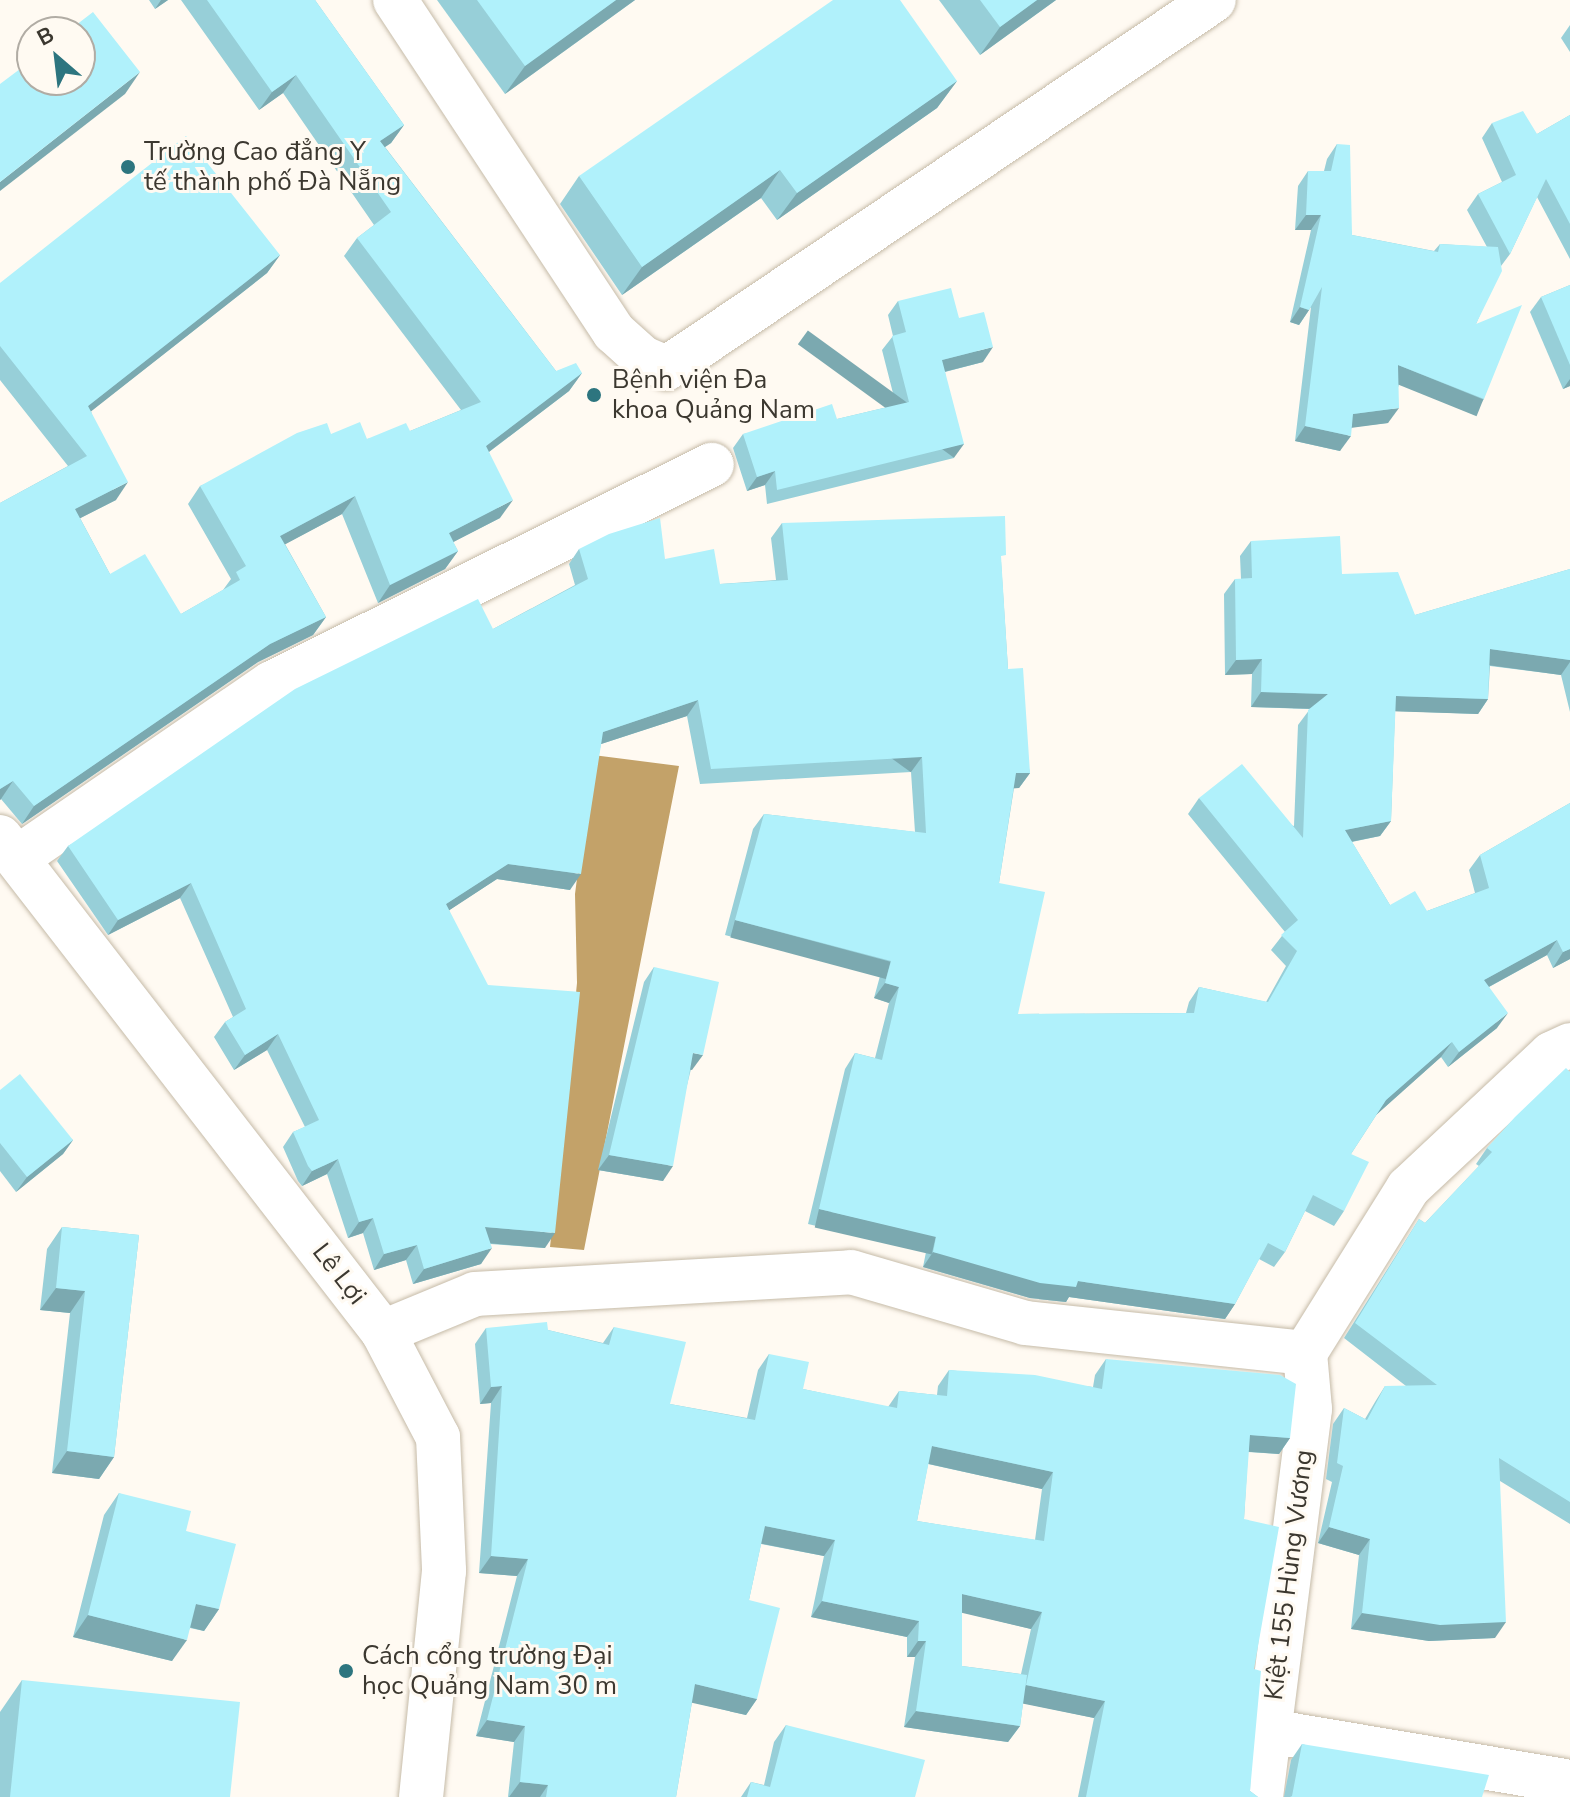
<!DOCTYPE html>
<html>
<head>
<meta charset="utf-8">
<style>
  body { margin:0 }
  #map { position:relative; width:1570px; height:1797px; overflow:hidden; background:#fffaf2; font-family:"Nunito Sans",sans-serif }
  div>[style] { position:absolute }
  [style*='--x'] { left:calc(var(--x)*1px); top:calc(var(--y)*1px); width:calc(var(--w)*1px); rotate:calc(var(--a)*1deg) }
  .water>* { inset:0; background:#c3a269 }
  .roads { filter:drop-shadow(0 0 2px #c6bba8) drop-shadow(0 0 2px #c6bba8) }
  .minor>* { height:44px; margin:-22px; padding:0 22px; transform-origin:22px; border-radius:22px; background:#fff }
  .wall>* { inset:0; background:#97cfd8 }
  .shaded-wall>* { inset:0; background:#7ba9b0; transform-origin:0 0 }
  .building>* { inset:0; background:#b0f1fb }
  .dots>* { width:22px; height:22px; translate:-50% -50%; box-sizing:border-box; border:4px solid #fffaf2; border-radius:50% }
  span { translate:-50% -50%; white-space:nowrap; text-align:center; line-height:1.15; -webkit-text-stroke:6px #fffaf2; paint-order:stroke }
  .poi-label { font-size:26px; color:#3c3830 }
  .left { translate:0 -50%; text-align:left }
  .street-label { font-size:26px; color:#3c3830 }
  .north { position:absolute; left:16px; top:16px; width:80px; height:80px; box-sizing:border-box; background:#fffaf2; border:2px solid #b1aca4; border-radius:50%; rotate:332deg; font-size:22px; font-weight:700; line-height:32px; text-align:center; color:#3c3830 }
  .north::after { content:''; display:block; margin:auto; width:28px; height:36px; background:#2d757f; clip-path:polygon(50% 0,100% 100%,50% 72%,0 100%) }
</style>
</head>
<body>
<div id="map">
  <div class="water">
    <i style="clip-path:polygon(593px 755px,679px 766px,584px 1250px,550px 1247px,577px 983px,575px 894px)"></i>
  </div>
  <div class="roads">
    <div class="minor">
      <i style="--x:395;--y:0;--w:398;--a:56.6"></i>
      <i style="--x:614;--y:332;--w:39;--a:42"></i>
      <i style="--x:643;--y:358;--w:26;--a:23"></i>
      <i style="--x:667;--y:368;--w:659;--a:-33.93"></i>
      <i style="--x:0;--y:837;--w:626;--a:52.27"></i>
      <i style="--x:383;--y:1332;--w:119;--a:62.4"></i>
      <i style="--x:438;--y:1437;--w:134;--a:87.4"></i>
      <i style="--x:444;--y:1571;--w:227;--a:95.8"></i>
      <i style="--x:17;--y:858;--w:309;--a:-34.5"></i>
      <i style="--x:272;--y:683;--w:491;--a:-26.4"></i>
      <i style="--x:383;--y:1332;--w:100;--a:-22.4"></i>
      <i style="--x:475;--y:1294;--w:377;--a:-3.3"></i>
      <i style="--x:851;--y:1272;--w:181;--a:16.3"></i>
      <i style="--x:1025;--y:1323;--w:282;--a:6.1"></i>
      <i style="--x:1305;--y:1353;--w:195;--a:-58"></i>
      <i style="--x:1408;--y:1188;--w:196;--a:-43.1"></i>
      <i style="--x:1551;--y:1054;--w:21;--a:-25"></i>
      <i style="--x:1269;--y:1731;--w:305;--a:9.6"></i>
      <i style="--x:1261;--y:1797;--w:391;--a:-82.8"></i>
      <i style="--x:1310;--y:1409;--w:56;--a:-95.1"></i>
    </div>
  </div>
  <div class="wall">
    <i style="clip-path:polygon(149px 0,168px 0,155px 9px)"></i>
    <i style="clip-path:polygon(181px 0,315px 0,404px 125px,391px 143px,385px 147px,556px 371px,582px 373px,569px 391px,489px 452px,500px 518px,453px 542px,458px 551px,445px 569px,378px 603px,342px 514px,285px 544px,326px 617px,313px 635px,258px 662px,22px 824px,1px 799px,0 800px,0 503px,68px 466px,0 380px,0 283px,280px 255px,267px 273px,91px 411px,116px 500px,80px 518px,110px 574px,181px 614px,223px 590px,231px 579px,188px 504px,200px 486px,331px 434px,367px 439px,410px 431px,461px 410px,344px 256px,357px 238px,374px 225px,283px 93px,259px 110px)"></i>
    <i style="clip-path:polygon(437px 0,635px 0,505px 94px)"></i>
    <i style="clip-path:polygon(939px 0,1056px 0,980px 55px)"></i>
    <i style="clip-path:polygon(1570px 25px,1570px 52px,1561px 38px)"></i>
    <i style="clip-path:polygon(957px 81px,937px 108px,777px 220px,761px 198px,622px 295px,560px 204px,579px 176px)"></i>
    <i style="clip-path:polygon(1570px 115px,1570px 259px,1537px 197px,1510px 254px,1501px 266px,1476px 324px,1484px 399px,1473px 414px,1399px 384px,1388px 423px,1352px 427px,1340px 451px,1295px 441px,1311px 307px,1299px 325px,1290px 322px,1311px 230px,1295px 230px,1298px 186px,1308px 171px,1324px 171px,1327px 159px,1337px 144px,1352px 235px,1434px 251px,1440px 244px,1487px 247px,1467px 210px,1478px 194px,1502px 182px,1482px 138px,1492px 123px,1537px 134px)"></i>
    <i style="clip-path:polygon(1570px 285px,1570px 386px,1563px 389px,1530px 312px,1541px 297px)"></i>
    <i style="clip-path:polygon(898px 301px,959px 318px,983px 362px,945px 372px,954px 458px,767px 504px,765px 485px,747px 491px,733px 448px,743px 434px,837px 419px,896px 405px,882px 350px,893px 336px,888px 315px)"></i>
    <i style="clip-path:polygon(782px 523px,1001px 561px,1008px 669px,1030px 773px,1019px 788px,1014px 788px,999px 883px,1018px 1014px,1186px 1013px,1189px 1002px,1199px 987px,1266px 1002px,1286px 966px,1271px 950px,1285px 932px,1188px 814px,1199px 798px,1294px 826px,1298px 725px,1310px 709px,1251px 707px,1252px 674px,1225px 675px,1224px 594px,1235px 579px,1241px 579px,1240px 556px,1251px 541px,1342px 574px,1415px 615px,1570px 569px,1570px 712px,1561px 675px,1490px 666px,1488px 699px,1478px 714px,1395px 711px,1391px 821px,1380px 836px,1352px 842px,1390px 905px,1427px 911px,1475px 893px,1469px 870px,1480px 855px,1570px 803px,1570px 959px,1553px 968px,1547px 955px,1489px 987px,1497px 1028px,1448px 1067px,1441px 1057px,1377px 1114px,1351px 1154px,1344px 1211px,1334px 1226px,1305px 1211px,1285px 1252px,1274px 1267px,1259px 1259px,1235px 1304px,1225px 1319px,1069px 1297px,1066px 1302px,1030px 1298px,923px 1267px,926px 1252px,808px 1224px,845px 1069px,855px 1053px,875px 1058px,889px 1003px,874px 998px,880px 976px,725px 935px,753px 829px,764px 814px,915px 832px,911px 772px,700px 784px,687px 716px,601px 744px,570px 890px,497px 879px,449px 910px,545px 1248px,490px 1244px,481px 1264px,413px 1284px,406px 1260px,374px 1270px,363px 1233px,348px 1238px,327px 1174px,302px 1186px,298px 1181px,283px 1147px,293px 1132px,305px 1127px,267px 1050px,234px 1070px,214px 1037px,225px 1022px,233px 1017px,180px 898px,108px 935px,57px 861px,68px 846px,493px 629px,575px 585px,569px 564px,579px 549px,665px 559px,720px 584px,776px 580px,771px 538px)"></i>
    <i style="clip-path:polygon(654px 967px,692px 1070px,691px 1069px,663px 1181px,598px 1170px,644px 982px)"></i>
    <i style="clip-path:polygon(1570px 1072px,1570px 1524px,1500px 1481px,1495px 1638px,1429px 1641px,1351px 1629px,1359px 1555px,1318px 1543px,1332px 1482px,1326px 1479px,1333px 1424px,1344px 1408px,1365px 1419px,1375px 1402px,1385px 1386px,1406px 1386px,1344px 1338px,1419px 1219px,1425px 1223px,1479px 1166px,1476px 1164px,1487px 1148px)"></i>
    <i style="clip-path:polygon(0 1090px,73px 1140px,63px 1154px,16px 1192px,0 1171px)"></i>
    <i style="clip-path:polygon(62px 1227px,139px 1235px,114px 1457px,99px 1479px,52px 1473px,70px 1313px,40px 1310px,47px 1249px)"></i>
    <i style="clip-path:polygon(evenodd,614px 1327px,670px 1404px,747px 1418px,758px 1370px,769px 1354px,803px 1389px,888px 1407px,899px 1391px,937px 1395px,938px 1386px,949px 1370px,1093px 1387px,1095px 1375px,1106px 1359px,1290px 1438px,1279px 1454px,1248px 1452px,1244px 1519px,1254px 1669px,1250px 1791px,1258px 1797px,1078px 1797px,1094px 1718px,1023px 1703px,1020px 1726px,1008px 1742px,904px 1727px,915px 1657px,907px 1657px,907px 1637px,811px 1617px,824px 1556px,761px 1544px,749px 1600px,757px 1699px,746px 1715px,692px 1702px,676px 1797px,508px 1797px,514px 1742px,476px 1736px,517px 1576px,479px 1573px,491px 1403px,480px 1404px,475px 1344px,486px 1328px,548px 1330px,603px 1343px,614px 1327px,928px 1464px,1042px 1489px,1035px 1540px,917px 1521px,928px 1464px,614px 1327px,962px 1612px,1031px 1629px,1021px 1674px,962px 1666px,962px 1612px)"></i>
    <i style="clip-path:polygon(119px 1493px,186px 1531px,219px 1609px,204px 1631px,190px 1628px,172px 1661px,73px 1637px,104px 1515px)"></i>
    <i style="clip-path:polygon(22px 1680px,230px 1797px,0 1797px,0 1712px)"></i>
    <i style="clip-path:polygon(786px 1725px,915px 1797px,741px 1797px,751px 1782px,764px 1785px,774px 1742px)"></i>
    <i style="clip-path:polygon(1302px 1744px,1482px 1797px,1284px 1797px,1291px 1760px)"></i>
  </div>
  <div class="shaded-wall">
    <i style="clip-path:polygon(161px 0,168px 0,155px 9px)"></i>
    <i style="clip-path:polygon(616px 0,635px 0,505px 94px,525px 66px)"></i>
    <i style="clip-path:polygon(1037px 0,1056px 0,980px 55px,1000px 27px)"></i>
    <i style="clip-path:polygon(140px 72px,125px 94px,0 191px,0 182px)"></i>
    <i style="clip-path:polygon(296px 75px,283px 93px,259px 110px,272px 92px)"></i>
    <i style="clip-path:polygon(957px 81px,937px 108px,777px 220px,797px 193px)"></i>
    <i style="clip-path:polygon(404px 125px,391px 143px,367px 159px,380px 141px)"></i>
    <i style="clip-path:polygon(780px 170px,761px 198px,622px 295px,642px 267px)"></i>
    <i style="clip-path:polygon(1306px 215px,1321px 215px,1311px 230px,1295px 230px)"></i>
    <i style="clip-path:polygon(280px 255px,267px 273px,75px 424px,88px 406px)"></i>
    <i style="clip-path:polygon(1300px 307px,1309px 310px,1299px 325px,1290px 322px)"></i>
    <i style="clip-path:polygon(993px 347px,983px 362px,932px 375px,942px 360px)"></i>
    <i style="left:1398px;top:365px;width:92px;height:18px;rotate:22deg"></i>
    <i style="clip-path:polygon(582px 373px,569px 391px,473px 464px,486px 446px)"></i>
    <i style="clip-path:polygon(1570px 379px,1570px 386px,1563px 389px)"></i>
    <i style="clip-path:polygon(1399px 408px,1388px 423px,1343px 429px,1353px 414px)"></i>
    <i style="clip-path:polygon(1305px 426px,1351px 436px,1340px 451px,1295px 441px)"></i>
    <i style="left:964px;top:444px;width:17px;height:193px;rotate:126deg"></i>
    <i style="clip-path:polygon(775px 471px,765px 485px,747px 491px,757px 477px)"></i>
    <i style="clip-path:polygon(128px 482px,116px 500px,63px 527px,75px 509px)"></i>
    <i style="clip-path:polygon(355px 496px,342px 514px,267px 554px,280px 536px)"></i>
    <i style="clip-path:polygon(513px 500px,500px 518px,436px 551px,449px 533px)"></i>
    <i style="clip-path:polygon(458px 551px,445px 569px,378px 603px,390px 585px)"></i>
    <i style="clip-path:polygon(326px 617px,313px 635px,258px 662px,22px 824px,34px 806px,270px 644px)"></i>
    <i style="clip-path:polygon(1490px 649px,1570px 660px,1570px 662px,1561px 675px,1480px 664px)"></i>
    <i style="clip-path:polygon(1262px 659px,1252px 674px,1225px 675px,1236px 660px)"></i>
    <i style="clip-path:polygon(1261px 692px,1328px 694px,1318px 709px,1251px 707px)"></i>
    <i style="clip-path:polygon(1396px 696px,1488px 699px,1478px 714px,1385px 711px)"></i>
    <i style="clip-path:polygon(698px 700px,687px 716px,592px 747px,603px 732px)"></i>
    <i style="left:922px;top:757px;width:19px;height:211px;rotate:126deg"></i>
    <i style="clip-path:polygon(1016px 773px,1030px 773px,1019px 788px,1006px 789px)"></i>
    <i style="clip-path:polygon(13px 781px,1px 799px,0 800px,0 789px)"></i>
    <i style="clip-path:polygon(1391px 821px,1380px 836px,1335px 845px,1345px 830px)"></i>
    <i style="clip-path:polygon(508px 864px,581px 874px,570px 890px,497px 879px,436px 919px,446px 904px)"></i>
    <i style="clip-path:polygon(191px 883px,180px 898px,108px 935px,118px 920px)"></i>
    <i style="left:735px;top:920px;width:161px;height:18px;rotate:15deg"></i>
    <i style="clip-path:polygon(1557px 940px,1547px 955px,1474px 995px,1484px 980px)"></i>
    <i style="clip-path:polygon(1570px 949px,1570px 959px,1553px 968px,1563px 952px)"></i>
    <i style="clip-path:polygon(885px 983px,899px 987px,889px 1003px,874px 998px)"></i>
    <i style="clip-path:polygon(1508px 1013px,1497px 1028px,1448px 1067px,1459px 1052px)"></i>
    <i style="clip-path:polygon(278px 1034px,267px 1050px,234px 1070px,245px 1055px)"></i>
    <i style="clip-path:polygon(1452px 1042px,1441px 1057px,1375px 1116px,1386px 1100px)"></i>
    <i style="clip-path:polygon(693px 1053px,703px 1055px,692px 1070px,683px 1068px)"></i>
    <i style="clip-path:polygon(73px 1140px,63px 1154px,16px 1192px,27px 1177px)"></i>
    <i style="clip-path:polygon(609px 1155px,673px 1166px,663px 1181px,598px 1170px)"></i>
    <i style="clip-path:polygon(338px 1159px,327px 1174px,302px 1186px,312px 1171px)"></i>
    <i style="left:819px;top:1209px;width:120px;height:19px;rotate:13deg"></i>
    <i style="clip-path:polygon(373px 1218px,363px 1233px,348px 1238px,359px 1222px)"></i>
    <i style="clip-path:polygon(485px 1227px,555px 1233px,545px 1248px,475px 1242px)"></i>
    <i style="clip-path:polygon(417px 1245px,406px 1260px,374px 1270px,384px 1254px)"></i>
    <i style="clip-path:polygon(492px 1248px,481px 1264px,413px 1284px,424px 1269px)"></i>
    <i style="clip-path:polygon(933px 1252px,1078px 1281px,1235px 1304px,1225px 1319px,1069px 1297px,1066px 1302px,1030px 1298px,923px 1267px)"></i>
    <i style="clip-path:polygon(56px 1288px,85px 1291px,70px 1313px,40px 1310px)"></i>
    <i style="clip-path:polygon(502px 1386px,491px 1403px,480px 1404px,491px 1387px)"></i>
    <i style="clip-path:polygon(1250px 1435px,1290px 1438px,1279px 1454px,1238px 1451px)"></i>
    <i style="clip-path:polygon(932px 1446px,1053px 1472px,1042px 1489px,920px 1462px)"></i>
    <i style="clip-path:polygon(67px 1451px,114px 1457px,99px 1479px,52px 1473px)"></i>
    <i style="clip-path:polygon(765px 1526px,835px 1540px,824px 1556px,753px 1542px)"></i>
    <i style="clip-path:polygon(1329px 1527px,1370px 1539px,1359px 1555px,1318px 1543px)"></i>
    <i style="clip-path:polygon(491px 1556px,528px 1559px,517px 1576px,479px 1573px)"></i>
    <i style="clip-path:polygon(962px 1594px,1042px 1612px,1031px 1629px,950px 1610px)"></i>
    <i style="clip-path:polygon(822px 1601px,919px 1621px,907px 1637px,811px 1617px)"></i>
    <i style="clip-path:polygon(196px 1604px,219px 1609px,204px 1631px,181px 1625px)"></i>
    <i style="clip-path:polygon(1362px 1613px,1506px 1622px,1495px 1638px,1429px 1641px,1351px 1629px)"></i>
    <i style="clip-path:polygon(88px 1615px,187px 1640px,172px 1661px,73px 1637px)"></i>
    <i style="clip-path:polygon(918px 1641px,926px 1641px,915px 1657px,907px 1657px)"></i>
    <i style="clip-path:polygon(695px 1684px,757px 1699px,746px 1715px,684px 1701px)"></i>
    <i style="clip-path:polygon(1026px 1685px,1105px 1701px,1094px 1718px,1015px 1702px)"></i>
    <i style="clip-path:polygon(916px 1711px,1020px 1726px,1008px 1742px,904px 1727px)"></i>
    <i style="clip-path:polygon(487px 1720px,525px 1726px,514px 1742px,476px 1736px)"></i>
    <i style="clip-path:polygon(520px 1782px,548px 1785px,540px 1797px,509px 1797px)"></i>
  </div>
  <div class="building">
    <i style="clip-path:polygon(207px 0,315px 0,404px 125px,380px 141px,556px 371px,576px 363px,582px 373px,486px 446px,513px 500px,449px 533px,458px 551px,390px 585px,355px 496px,280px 536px,326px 617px,270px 644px,34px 806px,13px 781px,0 789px,0 503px,87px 456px,0 346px,0 283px,186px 136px,280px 255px,88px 406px,128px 482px,75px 509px,110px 574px,145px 554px,181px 614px,240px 580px,236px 572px,246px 566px,200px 486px,297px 433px,327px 423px,331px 434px,360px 422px,367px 439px,406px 423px,410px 431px,481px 402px,357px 238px,391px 212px,296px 75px,272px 92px)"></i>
    <i style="clip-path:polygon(477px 0,616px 0,525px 66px)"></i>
    <i style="clip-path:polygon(833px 0,900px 0,957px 81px,797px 193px,780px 170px,642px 267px,579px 176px)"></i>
    <i style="clip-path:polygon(980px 0,1037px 0,1000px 27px)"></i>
    <i style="clip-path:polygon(93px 12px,140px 72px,0 182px,0 84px,32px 60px,32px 80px,80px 80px,80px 32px,67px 32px)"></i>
    <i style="clip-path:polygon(1523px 111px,1537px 134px,1570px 115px,1570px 224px,1546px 179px,1510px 254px,1478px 194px,1516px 175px,1492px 123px)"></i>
    <i style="clip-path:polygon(1337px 144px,1350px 145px,1352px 235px,1438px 252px,1440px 244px,1498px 247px,1502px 271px,1476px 324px,1522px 305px,1484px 399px,1398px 365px,1399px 408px,1353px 414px,1351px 436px,1305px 426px,1322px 287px,1309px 310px,1300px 307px,1321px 215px,1306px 215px,1308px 171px,1331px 171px)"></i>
    <i style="clip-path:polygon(1570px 285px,1570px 365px,1541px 297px)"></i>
    <i style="clip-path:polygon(951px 288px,959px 318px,984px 312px,993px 347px,942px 360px,964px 444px,777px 490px,775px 471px,757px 477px,743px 434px,832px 404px,837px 419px,909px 402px,892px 336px,906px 332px,898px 301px)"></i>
    <i style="clip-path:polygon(1005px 516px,1006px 555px,1001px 556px,1008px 669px,1023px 668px,1030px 773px,1016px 773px,999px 883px,1045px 892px,1018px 1014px,1194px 1013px,1199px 987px,1268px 1002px,1297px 951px,1281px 935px,1298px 920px,1199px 798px,1242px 764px,1303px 838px,1308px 710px,1328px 694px,1261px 692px,1262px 659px,1236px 660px,1235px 579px,1252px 578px,1251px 541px,1340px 536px,1342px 574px,1398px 572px,1415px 615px,1570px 569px,1570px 660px,1490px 649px,1488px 699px,1396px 696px,1391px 821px,1345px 830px,1390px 905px,1415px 891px,1427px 911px,1489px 888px,1480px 855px,1570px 803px,1570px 949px,1563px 952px,1557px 940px,1484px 980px,1508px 1013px,1459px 1052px,1452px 1042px,1386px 1100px,1351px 1154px,1369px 1162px,1344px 1211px,1313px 1195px,1285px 1252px,1268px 1243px,1235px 1304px,1078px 1281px,1076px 1287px,1040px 1283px,933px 1252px,936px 1237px,819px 1209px,855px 1053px,882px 1060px,899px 987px,885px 983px,891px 961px,735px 920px,764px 814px,926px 833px,922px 757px,711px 769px,698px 700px,603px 732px,581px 874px,508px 864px,446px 904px,488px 985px,580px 992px,555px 1233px,485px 1227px,492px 1248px,424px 1269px,417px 1245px,384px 1254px,373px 1218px,359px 1222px,338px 1159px,312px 1171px,308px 1166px,293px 1132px,319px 1120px,278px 1034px,245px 1055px,225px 1022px,246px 1009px,191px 883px,118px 920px,68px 846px,295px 689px,478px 599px,493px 629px,588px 579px,579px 549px,609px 534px,660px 518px,665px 559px,714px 549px,720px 584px,788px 580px,782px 523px)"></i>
    <i style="clip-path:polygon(654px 967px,719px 982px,703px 1055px,693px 1053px,673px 1166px,609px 1155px)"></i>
    <i style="clip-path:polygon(1566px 1068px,1570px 1072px,1570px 1502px,1499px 1458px,1506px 1622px,1440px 1625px,1362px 1613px,1370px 1539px,1329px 1527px,1343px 1466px,1337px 1463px,1344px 1408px,1367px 1420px,1385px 1386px,1437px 1385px,1355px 1323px,1419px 1219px,1425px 1223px,1492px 1152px,1487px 1148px,1515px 1117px)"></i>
    <i style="clip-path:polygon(20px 1074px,73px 1140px,27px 1177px,0 1143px,0 1090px)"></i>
    <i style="clip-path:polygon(62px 1227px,139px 1235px,114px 1457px,67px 1451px,85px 1291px,56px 1288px)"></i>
    <i style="clip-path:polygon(evenodd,547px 1322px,548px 1330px,609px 1345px,614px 1327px,686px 1342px,670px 1404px,755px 1420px,769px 1354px,809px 1362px,803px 1389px,897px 1408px,899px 1391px,947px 1396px,949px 1370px,1035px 1375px,1102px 1389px,1106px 1359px,1280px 1375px,1296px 1384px,1290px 1438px,1250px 1435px,1244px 1519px,1279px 1527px,1254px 1669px,1261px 1671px,1250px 1791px,1258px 1797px,1086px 1797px,1105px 1701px,1026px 1685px,1042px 1612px,962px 1594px,962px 1666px,1027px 1675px,1020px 1726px,916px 1711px,926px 1641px,918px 1641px,919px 1621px,822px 1601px,835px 1540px,765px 1526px,749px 1600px,780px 1608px,757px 1699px,695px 1684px,676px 1797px,546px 1797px,548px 1785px,520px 1782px,525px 1726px,487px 1720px,528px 1559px,491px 1556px,502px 1386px,491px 1387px,486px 1328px,547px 1322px,932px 1446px,1053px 1472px,1044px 1541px,917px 1521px,932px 1446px)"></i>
    <i style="clip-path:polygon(119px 1493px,191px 1511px,186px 1531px,236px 1544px,219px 1609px,196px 1604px,187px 1640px,88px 1615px)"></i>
    <i style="clip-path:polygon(22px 1680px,240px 1702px,230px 1797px,10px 1797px)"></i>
    <i style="clip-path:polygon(786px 1725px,925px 1760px,915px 1797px,747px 1797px,751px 1782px,770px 1787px)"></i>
    <i style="clip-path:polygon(1302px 1744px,1489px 1775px,1482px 1797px,1290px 1797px,1292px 1796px)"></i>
  </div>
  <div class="dots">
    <i style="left:128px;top:167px;background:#2d757f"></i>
    <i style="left:594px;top:395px;background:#2d757f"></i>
    <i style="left:346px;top:1671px;background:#2d757f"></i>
  </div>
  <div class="poi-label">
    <span class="left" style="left:144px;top:167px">Trường Cao đẳng Y<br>tế thành phố Đà Nẵng</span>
    <span class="left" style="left:612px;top:395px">Bệnh viện Đa<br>khoa Quảng Nam</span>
    <span class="left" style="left:362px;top:1671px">Cách cổng trường Đại<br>học Quảng Nam 30 m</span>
  </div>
  <div class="street-label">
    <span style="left:339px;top:1274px;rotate:52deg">Lê Lợi</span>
    <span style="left:1289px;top:1575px;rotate:-83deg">Kiệt 155 Hùng Vương</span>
  </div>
  <div class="north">B</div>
</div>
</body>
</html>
